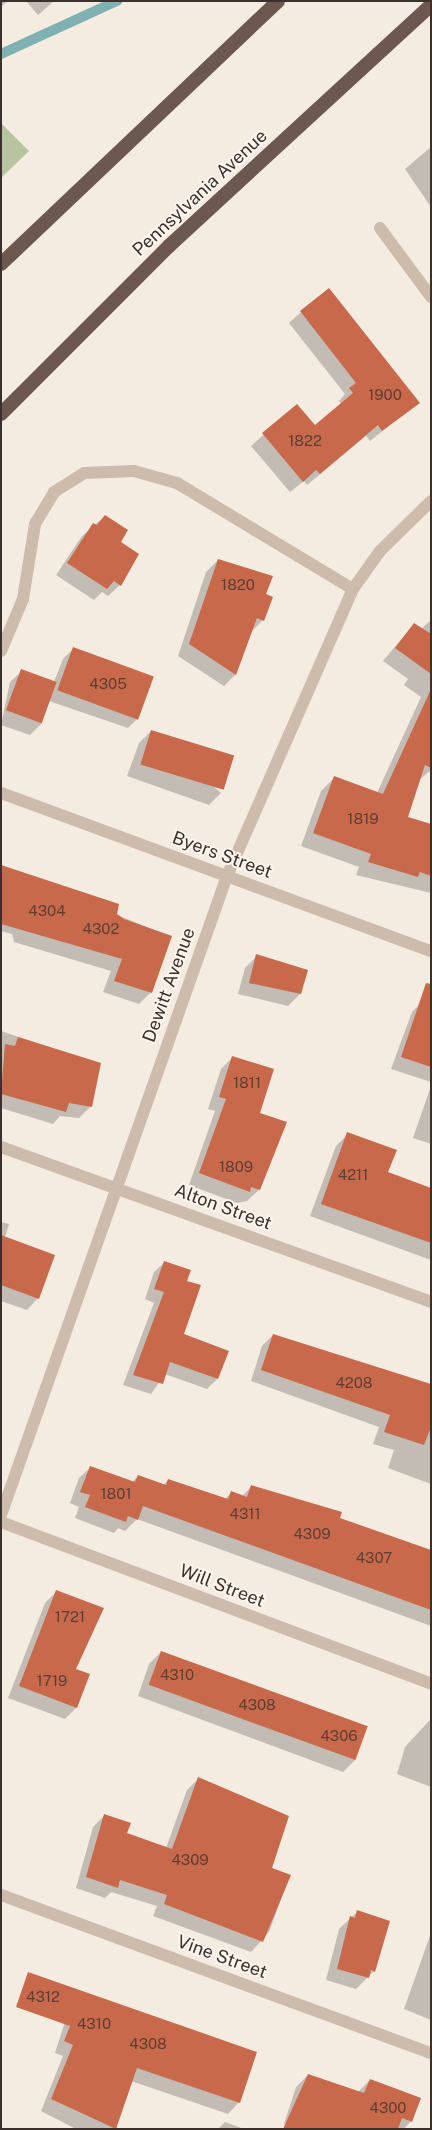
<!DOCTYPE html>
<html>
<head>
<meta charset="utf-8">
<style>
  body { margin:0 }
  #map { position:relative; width:432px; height:2130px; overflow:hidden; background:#f4ebe1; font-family:"Public Sans",sans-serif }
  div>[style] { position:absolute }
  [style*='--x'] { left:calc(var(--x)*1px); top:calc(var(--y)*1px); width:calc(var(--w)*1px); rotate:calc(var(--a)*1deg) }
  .green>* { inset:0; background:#b8c4a0 }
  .shadow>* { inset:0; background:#0003 }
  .stream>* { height:10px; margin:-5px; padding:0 5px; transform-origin:5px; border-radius:5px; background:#7fb0b2 }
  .building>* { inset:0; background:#c8694b; transform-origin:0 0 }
  .service>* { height:12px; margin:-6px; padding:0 6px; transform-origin:6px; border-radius:6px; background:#cdbbac }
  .minor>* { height:12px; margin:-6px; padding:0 6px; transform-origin:6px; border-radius:6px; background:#cdbbac }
  .tertiary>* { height:12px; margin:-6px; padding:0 6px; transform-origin:6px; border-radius:6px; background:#cdbbac }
  .trunk>* { height:14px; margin:-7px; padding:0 7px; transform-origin:7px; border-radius:7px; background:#6c584f }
  span { translate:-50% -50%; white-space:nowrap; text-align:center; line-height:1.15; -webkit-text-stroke:4px #fbf5ee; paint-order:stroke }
  .number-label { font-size:15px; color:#5e3e33 }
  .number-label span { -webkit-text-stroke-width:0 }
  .street-label { font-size:18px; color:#3b302b }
  .frame { position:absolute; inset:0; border:2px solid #3b302b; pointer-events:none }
</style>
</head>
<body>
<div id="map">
  <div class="green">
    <i style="clip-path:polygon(1px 123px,29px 151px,1px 178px)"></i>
  </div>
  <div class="shadow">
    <i style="clip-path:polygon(1px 1px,8px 1px,1px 7px)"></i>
    <i style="clip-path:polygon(26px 1px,54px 1px,38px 15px)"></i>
    <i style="clip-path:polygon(431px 147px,431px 207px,405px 169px)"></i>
    <i style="clip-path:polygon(301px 312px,418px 403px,370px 441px,366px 436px,307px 485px,304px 481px,290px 492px,251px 446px,296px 406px,314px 427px,342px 405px,339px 401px,345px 394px,289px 323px)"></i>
    <i style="clip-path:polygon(105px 516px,119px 542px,120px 585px,108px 596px,102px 592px,94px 600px,56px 575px,82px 536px)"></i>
    <i style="clip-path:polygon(218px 560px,264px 595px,263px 620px,251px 632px,235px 675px,224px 686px,178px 656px,206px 572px)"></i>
    <i style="clip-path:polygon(431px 620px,431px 770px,418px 781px,406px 818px,431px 826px,431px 893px,356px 875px,359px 867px,301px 846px,321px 791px,334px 778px,377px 793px,421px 697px,404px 685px,408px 679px,383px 661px,414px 624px,421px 629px)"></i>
    <i style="clip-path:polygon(73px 649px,138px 718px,128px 728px,49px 701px,42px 723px,30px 735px,1px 725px,10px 682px,22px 671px,54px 682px,63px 659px)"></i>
    <i style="clip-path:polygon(151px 731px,221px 793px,209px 805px,127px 776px,139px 743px)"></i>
    <i style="clip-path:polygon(1px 866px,170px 937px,150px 993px,139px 1004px,103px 992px,111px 971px,14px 942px,12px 934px,1px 931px)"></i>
    <i style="clip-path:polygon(257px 956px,300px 994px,288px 1006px,238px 994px,245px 968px)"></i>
    <i style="clip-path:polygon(423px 1001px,431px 1003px,431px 1082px,391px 1069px,412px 1012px)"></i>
    <i style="clip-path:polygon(1px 1031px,100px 1064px,91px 1106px,79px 1118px,60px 1116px,53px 1124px,1px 1108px)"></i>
    <i style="clip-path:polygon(233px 1057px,258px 1114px,259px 1190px,247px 1201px,237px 1203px,189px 1185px,215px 1111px,208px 1109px,221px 1069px)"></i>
    <i style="clip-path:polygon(431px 1086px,431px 1144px,413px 1138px)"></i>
    <i style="clip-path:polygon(348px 1134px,387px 1173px,431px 1189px,431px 1260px,310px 1216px,336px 1146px)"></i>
    <i style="clip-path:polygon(1px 1222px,9px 1224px,5px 1237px,38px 1298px,27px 1310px,1px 1301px)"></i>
    <i style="clip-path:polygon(165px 1262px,182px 1335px,217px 1379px,207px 1389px,165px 1374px,151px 1394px,123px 1385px,154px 1303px,145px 1299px,154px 1272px)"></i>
    <i style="clip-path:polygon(273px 1335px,431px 1385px,431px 1484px,388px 1468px,394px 1450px,373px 1444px,379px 1427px,251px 1381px,262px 1346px)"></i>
    <i style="clip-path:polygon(91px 1467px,132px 1482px,138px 1476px,163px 1485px,168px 1480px,225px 1499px,231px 1493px,242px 1496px,251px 1487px,340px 1513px,338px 1519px,431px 1557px,431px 1626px,137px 1519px,125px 1531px,118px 1528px,114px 1533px,75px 1518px,79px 1507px,70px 1503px,79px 1478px)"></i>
    <i style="clip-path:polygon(57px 1591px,74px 1670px,76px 1708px,65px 1719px,8px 1698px,45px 1603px)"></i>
    <i style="clip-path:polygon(161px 1652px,355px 1760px,343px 1772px,138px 1696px,149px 1664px)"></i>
    <i style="clip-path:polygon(429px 1721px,431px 1721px,431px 1787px,397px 1774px,405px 1747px)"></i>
    <i style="clip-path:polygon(198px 1779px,270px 1868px,290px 1875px,269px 1932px,251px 1952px,153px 1916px,157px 1906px,111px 1892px,105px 1898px,76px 1888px,93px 1827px,105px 1815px,126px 1834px,166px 1848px,187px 1790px)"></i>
    <i style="clip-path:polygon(357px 1912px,374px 1971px,356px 1989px,326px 1980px,339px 1929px)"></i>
    <i style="clip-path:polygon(431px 1933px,431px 2020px,404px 2009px)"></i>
    <i style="clip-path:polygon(71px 2003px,239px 2102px,228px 2114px,131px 2081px,115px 2129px,76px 2129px,41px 2111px,63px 2056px,55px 2053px)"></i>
    <i style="clip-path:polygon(308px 2075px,358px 2092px,370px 2080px,411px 2121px,404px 2129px,297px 2129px,284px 2124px,296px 2087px)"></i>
    <i style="clip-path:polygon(225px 2122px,244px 2129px,218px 2129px)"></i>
  </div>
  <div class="stream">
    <i style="--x:1;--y:54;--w:128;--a:-24.6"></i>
  </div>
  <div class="building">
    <i style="clip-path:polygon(329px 288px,420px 403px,382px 431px,378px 425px,320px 474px,316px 470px,303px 482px,262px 433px,297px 404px,315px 425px,353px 393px,349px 388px,356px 383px,300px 311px)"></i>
    <i style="clip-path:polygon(105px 515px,128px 530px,121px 542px,139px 554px,121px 586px,114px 581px,107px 589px,67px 563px,93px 523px,97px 525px)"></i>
    <i style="clip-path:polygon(218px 559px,273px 576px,266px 594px,273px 597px,264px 621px,257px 618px,236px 675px,189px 644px)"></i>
    <i style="clip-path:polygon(414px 623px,431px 634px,431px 674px,395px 648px)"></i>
    <i style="left:73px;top:647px;width:86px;height:46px;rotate:20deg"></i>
    <i style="left:21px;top:669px;width:38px;height:44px;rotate:20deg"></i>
    <i style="clip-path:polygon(431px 689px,431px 768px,425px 765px,408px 817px,431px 824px,431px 876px,420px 872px,418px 877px,368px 862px,371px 854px,313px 833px,334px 776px,383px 794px)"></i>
    <i style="left:151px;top:730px;width:87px;height:36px;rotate:17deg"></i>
    <i style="clip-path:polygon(1px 865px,119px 904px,117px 914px,124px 919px,172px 936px,152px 993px,114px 981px,122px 959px,1px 924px)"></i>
    <i style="clip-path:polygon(256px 954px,308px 970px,301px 994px,249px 983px)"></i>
    <i style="clip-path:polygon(426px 983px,431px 984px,431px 1067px,401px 1057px)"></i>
    <i style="clip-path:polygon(18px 1037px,101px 1063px,92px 1107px,69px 1103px,66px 1112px,1px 1094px,5px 1044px,15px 1046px)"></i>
    <i style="clip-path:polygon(232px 1056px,274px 1069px,260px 1113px,287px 1122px,260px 1190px,251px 1187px,250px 1192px,199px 1173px,226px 1099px,219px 1097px)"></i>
    <i style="clip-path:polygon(347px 1132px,397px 1150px,388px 1172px,431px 1188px,431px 1243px,321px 1204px)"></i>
    <i style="clip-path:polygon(1px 1235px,55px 1255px,39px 1299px,1px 1285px)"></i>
    <i style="clip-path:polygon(164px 1261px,191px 1270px,187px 1281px,201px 1285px,184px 1334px,229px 1351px,218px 1379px,170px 1362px,163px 1384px,133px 1375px,164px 1292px,154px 1289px)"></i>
    <i style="clip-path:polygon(273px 1334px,431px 1384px,431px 1427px,424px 1445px,384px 1432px,390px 1415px,261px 1370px)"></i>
    <i style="clip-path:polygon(90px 1466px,135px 1482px,138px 1475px,166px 1485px,168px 1479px,228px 1499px,231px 1491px,247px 1497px,251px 1485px,342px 1512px,340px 1518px,431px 1550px,431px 1610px,143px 1506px,138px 1520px,128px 1516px,126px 1522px,85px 1507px,90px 1495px,80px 1492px)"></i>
    <i style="clip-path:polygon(56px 1590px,104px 1608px,76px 1669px,90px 1674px,77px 1708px,19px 1686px)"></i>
    <i style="left:161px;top:1651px;width:220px;height:36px;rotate:20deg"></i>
    <i style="clip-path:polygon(198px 1777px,289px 1816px,272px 1868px,291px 1875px,263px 1942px,164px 1904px,167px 1895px,120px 1880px,118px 1888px,86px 1877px,104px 1814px,131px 1823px,127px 1833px,172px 1849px)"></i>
    <i style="clip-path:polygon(357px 1910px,390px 1921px,375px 1972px,371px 1970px,369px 1978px,337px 1969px,350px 1916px,355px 1918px)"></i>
    <i style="clip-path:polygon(28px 1972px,257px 2052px,240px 2103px,137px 2068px,116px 2129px,51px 2099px,73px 2045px,64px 2041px,70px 2026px,16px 2007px)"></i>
    <i style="clip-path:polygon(308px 2074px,364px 2093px,370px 2079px,421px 2098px,412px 2122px,402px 2118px,398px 2129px,283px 2129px)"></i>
  </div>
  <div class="service">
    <i style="--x:1;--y:651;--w:56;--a:-67.1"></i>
    <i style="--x:23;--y:599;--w:76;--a:-80.9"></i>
    <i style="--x:35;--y:524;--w:37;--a:-59"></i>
    <i style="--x:54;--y:492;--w:36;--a:-32"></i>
    <i style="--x:84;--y:473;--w:50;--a:-2.3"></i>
    <i style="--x:134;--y:471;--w:45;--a:15.6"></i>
    <i style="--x:177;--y:483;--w:205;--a:31.1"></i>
  </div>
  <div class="minor">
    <i style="--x:380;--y:228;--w:86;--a:53.5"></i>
    <i style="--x:1;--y:793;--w:458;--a:20.2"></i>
    <i style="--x:1;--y:1515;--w:678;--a:-70.52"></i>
    <i style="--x:227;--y:876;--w:313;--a:-66.3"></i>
    <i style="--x:353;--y:589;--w:47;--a:-54.6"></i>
    <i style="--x:380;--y:551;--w:71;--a:-44.4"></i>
    <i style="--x:1;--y:1522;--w:460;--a:20.6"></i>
    <i style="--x:1;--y:1895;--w:458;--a:20.2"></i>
  </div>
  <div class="tertiary">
    <i style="--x:1;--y:1147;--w:457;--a:19.8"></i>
  </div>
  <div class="trunk">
    <i style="--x:1;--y:264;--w:382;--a:-43.5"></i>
    <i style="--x:1;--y:414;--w:238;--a:-45"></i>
    <i style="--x:169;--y:246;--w:356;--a:-42.6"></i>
  </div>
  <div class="number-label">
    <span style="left:385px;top:395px">1900</span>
    <span style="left:305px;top:441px">1822</span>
    <span style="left:238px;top:585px">1820</span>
    <span style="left:108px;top:684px">4305</span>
    <span style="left:363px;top:819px">1819</span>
    <span style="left:47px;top:911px">4304</span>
    <span style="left:101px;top:929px">4302</span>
    <span style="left:247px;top:1083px">1811</span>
    <span style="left:236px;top:1167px">1809</span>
    <span style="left:353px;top:1175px">4211</span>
    <span style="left:354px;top:1383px">4208</span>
    <span style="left:116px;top:1494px">1801</span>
    <span style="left:245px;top:1514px">4311</span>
    <span style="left:312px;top:1534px">4309</span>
    <span style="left:374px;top:1558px">4307</span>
    <span style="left:70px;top:1617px">1721</span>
    <span style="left:177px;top:1675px">4310</span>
    <span style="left:52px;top:1681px">1719</span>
    <span style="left:257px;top:1705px">4308</span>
    <span style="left:339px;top:1736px">4306</span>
    <span style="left:190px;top:1860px">4309</span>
    <span style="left:43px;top:1997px">4312</span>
    <span style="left:94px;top:2024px">4310</span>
    <span style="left:148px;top:2044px">4308</span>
    <span style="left:388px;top:2108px">4300</span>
  </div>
  <div class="street-label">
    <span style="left:200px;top:193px;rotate:-43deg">Pennsylvania Avenue</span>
    <span style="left:222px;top:855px;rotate:20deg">Byers Street</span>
    <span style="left:169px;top:985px;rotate:-70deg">Dewitt Avenue</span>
    <span style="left:223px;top:1207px;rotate:20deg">Alton Street</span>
    <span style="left:222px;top:1586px;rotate:21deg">Will Street</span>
    <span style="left:222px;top:1957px;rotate:20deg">Vine Street</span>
  </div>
  <div class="frame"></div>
</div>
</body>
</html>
